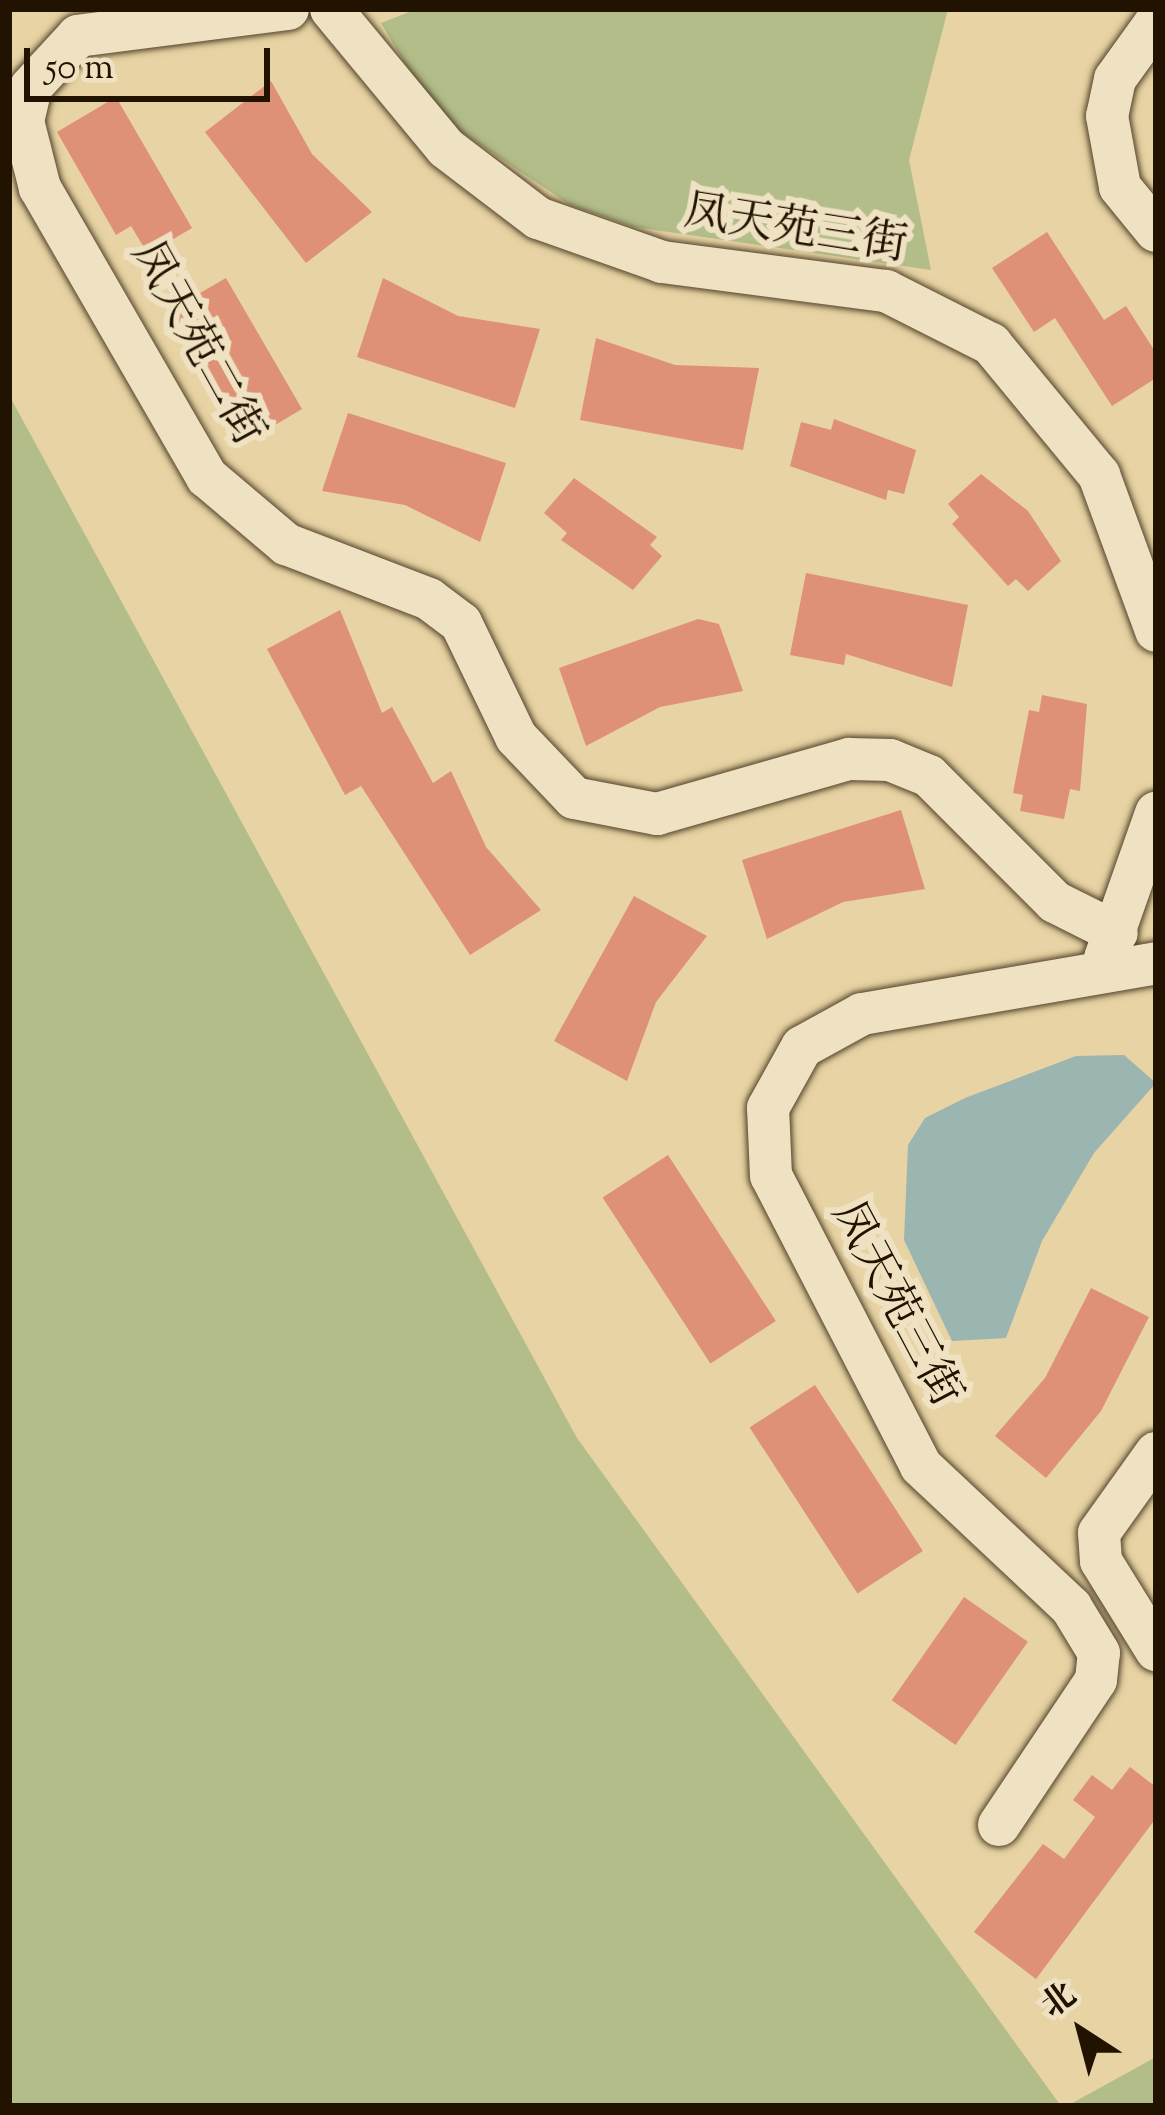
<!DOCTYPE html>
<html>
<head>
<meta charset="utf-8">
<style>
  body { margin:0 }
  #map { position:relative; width:1165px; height:2115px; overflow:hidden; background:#e7d3a3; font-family:"Sorts Mill Goudy","Noto Serif SC",serif }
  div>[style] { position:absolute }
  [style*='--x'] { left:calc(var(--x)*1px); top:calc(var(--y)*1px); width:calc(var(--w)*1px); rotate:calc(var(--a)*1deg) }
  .green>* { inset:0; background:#b2bd89 }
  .water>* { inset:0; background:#9bb5b1 }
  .building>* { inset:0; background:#de9177; transform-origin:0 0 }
  .roads { filter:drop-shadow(0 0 3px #53432a) drop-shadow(0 0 3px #53432a) }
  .minor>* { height:42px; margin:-21px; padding:0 21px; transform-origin:21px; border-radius:21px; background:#efe2c3 }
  span { translate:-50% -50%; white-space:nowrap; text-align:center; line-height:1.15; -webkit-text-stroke:12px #efe2c3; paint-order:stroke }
  .street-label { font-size:45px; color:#221301 }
  .frame { position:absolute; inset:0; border:12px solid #221301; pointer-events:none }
  .north { position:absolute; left:1021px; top:1971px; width:120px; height:120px; -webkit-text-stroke:9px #efe2c3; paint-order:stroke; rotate:324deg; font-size:33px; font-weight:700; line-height:48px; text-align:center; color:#221301 }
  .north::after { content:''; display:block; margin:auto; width:42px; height:54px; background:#221301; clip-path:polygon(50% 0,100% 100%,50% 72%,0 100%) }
  .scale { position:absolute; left:24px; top:48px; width:246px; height:54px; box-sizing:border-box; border:6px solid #221301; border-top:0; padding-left:15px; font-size:36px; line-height:42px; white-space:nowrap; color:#221301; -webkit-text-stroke:9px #efe2c3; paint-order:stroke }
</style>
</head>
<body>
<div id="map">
  <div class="green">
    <i style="clip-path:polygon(417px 9px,948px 9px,909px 160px,931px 270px,634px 227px,570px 205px,461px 132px,416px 82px,381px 23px)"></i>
    <i style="clip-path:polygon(9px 395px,577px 1438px,1061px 2106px,9px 2106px)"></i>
    <i style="clip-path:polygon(1156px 2057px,1156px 2106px,1067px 2106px)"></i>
  </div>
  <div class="water">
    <i style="clip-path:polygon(1124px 1055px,1156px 1083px,1094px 1153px,1042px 1241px,1006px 1338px,952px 1341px,904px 1240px,908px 1145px,925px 1118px,965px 1098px,1076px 1056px)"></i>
  </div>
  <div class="building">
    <i style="clip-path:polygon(271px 81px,312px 154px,372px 212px,306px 263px,205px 132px)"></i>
    <i style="clip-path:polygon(116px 97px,192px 228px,148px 254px,131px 226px,116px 235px,57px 132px)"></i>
    <i style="clip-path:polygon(1047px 232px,1104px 320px,1126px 306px,1156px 353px,1156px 378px,1112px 406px,1055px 318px,1034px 332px,992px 268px)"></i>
    <i style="clip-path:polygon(226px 278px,302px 409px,258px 435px,241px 406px,227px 415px,167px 312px)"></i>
    <i style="clip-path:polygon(383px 278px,458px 316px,540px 329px,515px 408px,357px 357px)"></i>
    <i style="clip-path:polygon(596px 338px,675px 365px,759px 368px,743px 450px,580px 420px)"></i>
    <i style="clip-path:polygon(348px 413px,506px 463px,480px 542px,405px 505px,322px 491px)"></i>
    <i style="clip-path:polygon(834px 419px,916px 450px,904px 494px,888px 490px,886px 500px,790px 466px,801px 422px,831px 430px)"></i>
    <i style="clip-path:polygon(981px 474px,1028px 511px,1061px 561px,1028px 591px,1016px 579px,1008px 586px,952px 524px,959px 517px,948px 504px)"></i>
    <i style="clip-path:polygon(574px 478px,657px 537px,650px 545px,662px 556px,633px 590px,561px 540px,567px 533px,544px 513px)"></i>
    <i style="clip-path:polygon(806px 573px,968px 605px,952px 687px,846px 654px,844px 665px,790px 655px)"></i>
    <i style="clip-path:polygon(340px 610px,382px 713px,392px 707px,433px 783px,451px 771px,486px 847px,541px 910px,470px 955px,361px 786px,345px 795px,267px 649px)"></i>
    <i style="clip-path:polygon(698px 619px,719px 624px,743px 691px,660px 707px,586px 746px,559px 668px)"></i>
    <i style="clip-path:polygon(1042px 695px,1087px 704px,1080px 791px,1070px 789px,1064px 819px,1020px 811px,1023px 795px,1013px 793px,1029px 710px,1039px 712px)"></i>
    <i style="clip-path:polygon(901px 810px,925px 889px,843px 902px,767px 939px,742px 860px)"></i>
    <i style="clip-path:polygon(634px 896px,707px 936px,656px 1002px,627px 1081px,554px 1041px)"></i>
    <i style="left:668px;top:1155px;width:198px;height:78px;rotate:57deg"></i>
    <i style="clip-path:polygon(1091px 1288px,1149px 1317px,1101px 1411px,1046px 1478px,995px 1436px,1045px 1378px)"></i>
    <i style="left:815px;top:1385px;width:198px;height:78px;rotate:57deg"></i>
    <i style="left:964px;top:1597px;width:78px;height:126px;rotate:35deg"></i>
    <i style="clip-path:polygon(1130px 1767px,1156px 1787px,1156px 1818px,1036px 1979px,974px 1932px,1043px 1844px,1064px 1859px,1095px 1817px,1073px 1800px,1092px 1775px,1112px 1790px)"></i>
  </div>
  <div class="roads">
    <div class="minor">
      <i style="--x:288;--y:9;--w:212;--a:172.7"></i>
      <i style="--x:78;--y:36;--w:69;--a:132.7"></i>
      <i style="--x:31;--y:87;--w:35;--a:103"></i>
      <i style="--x:23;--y:121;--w:69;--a:75.8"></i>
      <i style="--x:40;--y:188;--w:334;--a:60"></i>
      <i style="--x:207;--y:477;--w:104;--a:40.3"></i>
      <i style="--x:286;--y:544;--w:153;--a:21"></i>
      <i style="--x:429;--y:599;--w:40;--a:37"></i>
      <i style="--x:461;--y:623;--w:127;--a:64.2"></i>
      <i style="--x:516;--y:737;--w:84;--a:46.4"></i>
      <i style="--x:574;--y:798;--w:85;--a:10.9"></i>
      <i style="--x:657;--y:814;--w:200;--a:-16"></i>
      <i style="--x:849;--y:759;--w:41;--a:1.4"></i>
      <i style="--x:890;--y:760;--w:42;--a:22.3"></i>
      <i style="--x:929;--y:776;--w:178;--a:45"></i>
      <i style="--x:1055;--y:902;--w:69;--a:26.6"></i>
      <i style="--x:331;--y:9;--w:180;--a:50.4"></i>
      <i style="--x:446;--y:148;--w:116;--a:37.3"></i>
      <i style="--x:538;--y:218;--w:132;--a:19.5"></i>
      <i style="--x:662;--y:262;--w:226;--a:7.4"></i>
      <i style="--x:886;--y:291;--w:118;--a:26.8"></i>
      <i style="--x:991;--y:344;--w:170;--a:50.5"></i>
      <i style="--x:1099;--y:475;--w:166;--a:69.9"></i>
      <i style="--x:1156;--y:22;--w:70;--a:125.7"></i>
      <i style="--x:1115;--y:79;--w:38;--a:102"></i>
      <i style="--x:1107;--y:116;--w:72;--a:79.6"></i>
      <i style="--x:1120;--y:187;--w:57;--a:50.7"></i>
      <i style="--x:1105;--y:958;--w:154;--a:-70.6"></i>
      <i style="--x:1156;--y:1453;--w:98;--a:125.5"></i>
      <i style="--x:1099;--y:1533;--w:28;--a:86"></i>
      <i style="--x:1101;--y:1561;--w:105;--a:58.3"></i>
      <i style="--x:999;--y:1825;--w:174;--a:-56.2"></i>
      <i style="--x:1096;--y:1680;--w:27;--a:-84"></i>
      <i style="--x:1099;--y:1653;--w:54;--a:-121.3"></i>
      <i style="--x:1071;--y:1607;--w:206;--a:-136.8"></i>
      <i style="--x:921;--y:1466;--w:326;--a:-117.3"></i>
      <i style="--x:771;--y:1176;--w:68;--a:-92.5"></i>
      <i style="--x:768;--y:1108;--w:70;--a:-60.9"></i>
      <i style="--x:802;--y:1047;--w:68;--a:-28.8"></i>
      <i style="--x:862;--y:1014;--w:298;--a:-9.8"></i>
    </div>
  </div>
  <div class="street-label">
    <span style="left:795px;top:231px;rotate:9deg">凤天苑三街</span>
    <span style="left:195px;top:344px;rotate:61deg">凤天苑二街</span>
    <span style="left:894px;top:1305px;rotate:62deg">凤天苑三街</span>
  </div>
  <div class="frame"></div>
  <div class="north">北</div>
  <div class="scale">50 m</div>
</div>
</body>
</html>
